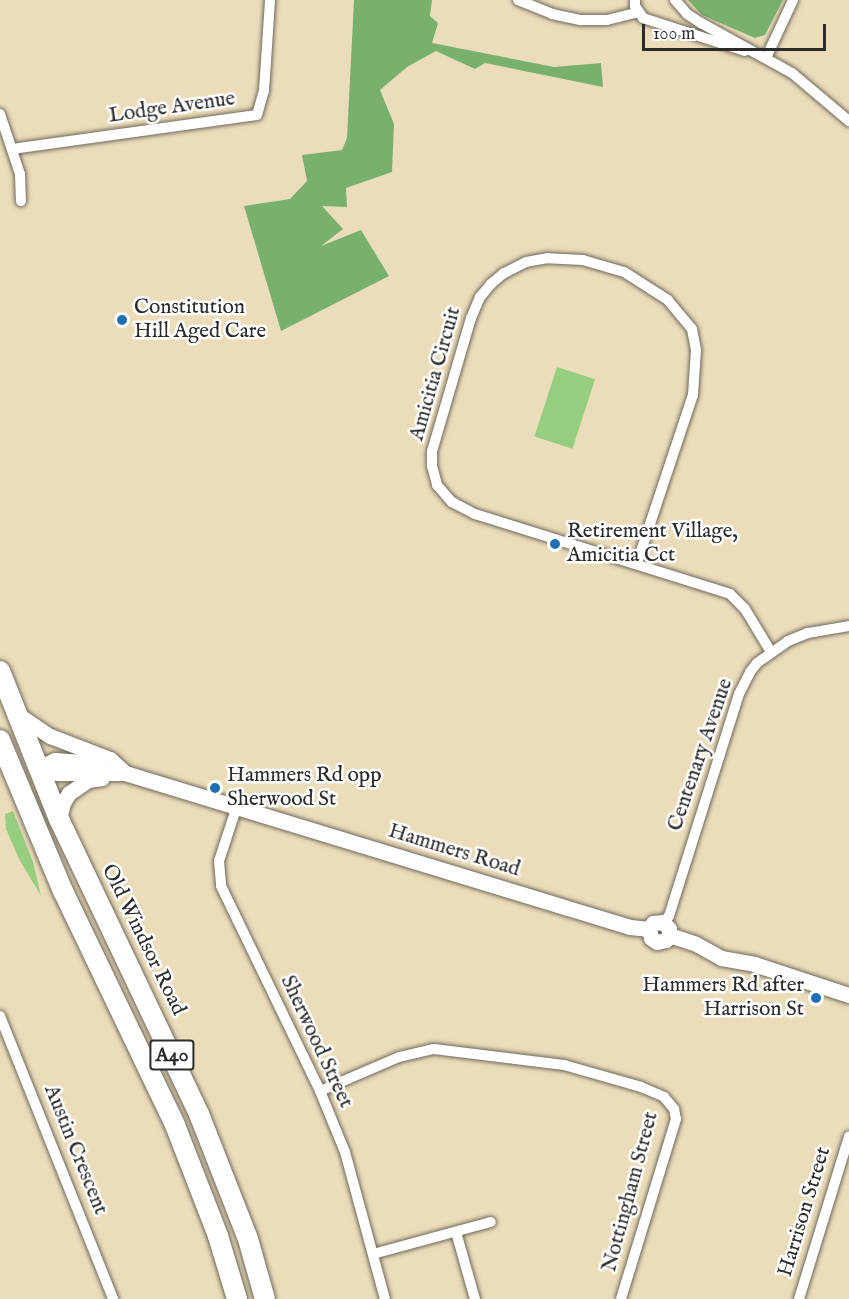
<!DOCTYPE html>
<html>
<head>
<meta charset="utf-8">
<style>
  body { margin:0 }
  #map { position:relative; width:849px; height:1299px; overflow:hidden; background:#ecddba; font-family:"IM FELL English",serif }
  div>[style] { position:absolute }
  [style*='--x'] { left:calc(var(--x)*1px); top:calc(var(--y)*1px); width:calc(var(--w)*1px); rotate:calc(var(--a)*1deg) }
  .green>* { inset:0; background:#96ce80; transform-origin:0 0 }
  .forest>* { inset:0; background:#78b16e }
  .roads { filter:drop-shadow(0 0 2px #6f695d) drop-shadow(0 0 2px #6f695d) }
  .street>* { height:10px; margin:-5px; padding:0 5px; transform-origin:5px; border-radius:5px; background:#fff }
  .secondary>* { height:15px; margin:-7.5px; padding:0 7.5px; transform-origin:7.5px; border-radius:7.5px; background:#fff }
  .highway>* { height:20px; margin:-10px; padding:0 10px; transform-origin:10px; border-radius:10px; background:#fff }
  .dots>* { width:16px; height:16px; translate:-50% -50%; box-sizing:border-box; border:3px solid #fff; border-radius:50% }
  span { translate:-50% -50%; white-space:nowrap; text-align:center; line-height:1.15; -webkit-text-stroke:5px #fff; paint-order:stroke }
  .shield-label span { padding:2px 4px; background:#fff; border:2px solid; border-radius:4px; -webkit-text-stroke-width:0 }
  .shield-label { font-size:20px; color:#2b2b2b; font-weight:700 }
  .street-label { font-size:21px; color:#2b2b2b }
  .poi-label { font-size:21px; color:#2b2b2b }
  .left { translate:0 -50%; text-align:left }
  .right { translate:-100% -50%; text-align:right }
  .scale { position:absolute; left:642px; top:24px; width:184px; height:27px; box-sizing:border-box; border:3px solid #2b2b2b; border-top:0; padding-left:8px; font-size:18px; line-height:21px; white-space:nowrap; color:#2b2b2b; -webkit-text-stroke:4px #fff; paint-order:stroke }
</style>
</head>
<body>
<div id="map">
  <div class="green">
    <i style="left:557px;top:367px;width:40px;height:73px;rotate:18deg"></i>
    <i style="clip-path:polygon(13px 811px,33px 862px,41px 896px,19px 859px,6px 829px,5px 814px)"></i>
  </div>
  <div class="forest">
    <i style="clip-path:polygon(354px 0,432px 0,430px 16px,438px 23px,432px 43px,554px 67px,601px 63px,603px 87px,485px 63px,475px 69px,436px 51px,407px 67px,380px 90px,394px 124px,392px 172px,346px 188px,347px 207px,322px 206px,343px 229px,321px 246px,361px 230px,389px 276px,281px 331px,244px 206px,290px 199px,307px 181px,302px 155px,342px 150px,347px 138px)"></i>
    <i style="clip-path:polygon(688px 0,783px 0,765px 35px,755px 38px,702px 15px)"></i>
  </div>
  <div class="roads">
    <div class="street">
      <i style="--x:518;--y:0;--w:37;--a:22"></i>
      <i style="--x:552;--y:14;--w:30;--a:12"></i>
      <i style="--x:581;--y:20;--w:26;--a:0"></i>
      <i style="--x:607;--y:20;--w:32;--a:-14"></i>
      <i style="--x:635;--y:0;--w:6;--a:90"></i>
      <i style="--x:635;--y:6;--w:14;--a:56"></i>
      <i style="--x:643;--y:18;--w:107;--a:17.9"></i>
      <i style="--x:675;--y:0;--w:18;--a:49"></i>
      <i style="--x:687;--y:14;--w:17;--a:33"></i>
      <i style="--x:701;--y:23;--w:104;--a:28.8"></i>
      <i style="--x:792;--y:73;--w:75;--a:40.1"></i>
      <i style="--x:766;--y:58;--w:64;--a:-65"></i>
      <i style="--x:0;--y:114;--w:63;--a:71.6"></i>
      <i style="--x:20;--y:174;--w:27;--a:88"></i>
      <i style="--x:12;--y:149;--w:247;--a:-7.9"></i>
      <i style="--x:257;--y:115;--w:25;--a:-74"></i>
      <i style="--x:264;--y:91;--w:91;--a:-86.2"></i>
      <i style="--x:637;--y:563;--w:177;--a:-71.6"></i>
      <i style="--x:693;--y:395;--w:45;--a:-86.2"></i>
      <i style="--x:696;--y:350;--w:21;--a:-101"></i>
      <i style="--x:692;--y:329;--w:38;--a:-130"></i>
      <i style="--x:668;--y:300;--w:52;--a:-147.5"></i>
      <i style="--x:624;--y:272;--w:43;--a:-163.7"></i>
      <i style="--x:583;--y:260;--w:35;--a:-177"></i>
      <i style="--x:548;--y:258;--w:22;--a:170"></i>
      <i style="--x:526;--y:262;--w:25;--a:153"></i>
      <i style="--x:504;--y:273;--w:17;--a:140"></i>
      <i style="--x:491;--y:284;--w:17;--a:130"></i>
      <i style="--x:480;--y:297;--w:23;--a:113"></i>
      <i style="--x:471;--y:318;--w:139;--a:106.3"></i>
      <i style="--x:432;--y:451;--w:15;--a:90"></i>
      <i style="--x:432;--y:466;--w:20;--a:75"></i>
      <i style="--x:437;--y:485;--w:23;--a:49"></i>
      <i style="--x:452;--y:502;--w:26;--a:28"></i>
      <i style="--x:475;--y:514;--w:267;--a:17.4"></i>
      <i style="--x:730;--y:594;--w:21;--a:45"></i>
      <i style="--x:745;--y:609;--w:50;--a:58.8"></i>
      <i style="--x:237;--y:806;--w:58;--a:108.1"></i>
      <i style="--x:219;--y:861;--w:25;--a:85"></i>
      <i style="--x:221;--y:886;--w:228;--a:64.2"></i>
      <i style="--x:320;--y:1091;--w:66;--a:67.7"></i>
      <i style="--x:345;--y:1152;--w:152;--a:74.8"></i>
      <i style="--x:663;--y:922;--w:8;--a:-45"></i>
      <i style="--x:669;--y:916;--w:233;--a:-72.5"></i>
      <i style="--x:739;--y:694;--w:25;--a:-63"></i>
      <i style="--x:750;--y:672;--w:11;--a:-52"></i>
      <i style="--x:757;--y:663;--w:38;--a:-35"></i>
      <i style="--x:788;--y:641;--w:22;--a:-22"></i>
      <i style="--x:808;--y:633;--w:42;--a:-9.7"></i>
      <i style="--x:0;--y:1016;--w:305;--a:68.2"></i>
      <i style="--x:320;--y:1091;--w:86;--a:-23.3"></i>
      <i style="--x:399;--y:1057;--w:36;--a:-13"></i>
      <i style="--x:434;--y:1049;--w:131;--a:7"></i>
      <i style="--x:564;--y:1065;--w:80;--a:15.9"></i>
      <i style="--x:641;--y:1087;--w:25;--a:23"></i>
      <i style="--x:664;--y:1097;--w:16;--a:50"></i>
      <i style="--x:674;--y:1109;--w:10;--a:79"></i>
      <i style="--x:676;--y:1119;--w:188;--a:107"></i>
      <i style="--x:456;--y:1232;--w:70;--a:74.2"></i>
      <i style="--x:373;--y:1254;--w:122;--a:-15.2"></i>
      <i style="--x:799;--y:1299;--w:170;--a:-72.9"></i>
    </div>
    <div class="secondary">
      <i style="--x:17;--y:714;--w:40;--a:34"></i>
      <i style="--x:50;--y:736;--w:64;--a:21"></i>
      <i style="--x:110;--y:759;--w:21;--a:43"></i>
      <i style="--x:37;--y:769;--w:20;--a:11"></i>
      <i style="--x:57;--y:773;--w:68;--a:0"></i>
      <i style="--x:125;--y:773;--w:528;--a:16.96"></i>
      <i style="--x:630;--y:927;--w:19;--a:6"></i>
      <i style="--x:37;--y:769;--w:20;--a:-27"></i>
      <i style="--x:55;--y:760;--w:43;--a:4"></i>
      <i style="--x:59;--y:819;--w:16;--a:-76"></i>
      <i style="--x:63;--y:803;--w:12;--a:-59"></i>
      <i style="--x:69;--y:793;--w:23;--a:-34"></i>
      <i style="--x:88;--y:780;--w:14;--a:-8"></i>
      <i style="--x:649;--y:929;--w:7;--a:-56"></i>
      <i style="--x:653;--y:923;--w:10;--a:-6"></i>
      <i style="--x:663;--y:922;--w:9;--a:49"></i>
      <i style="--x:669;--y:929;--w:6;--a:90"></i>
      <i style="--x:649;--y:929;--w:9;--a:77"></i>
      <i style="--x:651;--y:938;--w:7;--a:34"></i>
      <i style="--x:657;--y:942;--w:9;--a:-13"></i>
      <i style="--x:666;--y:940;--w:6;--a:-59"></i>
      <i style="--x:669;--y:935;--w:28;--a:18"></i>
      <i style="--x:696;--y:944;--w:29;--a:29"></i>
      <i style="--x:721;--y:958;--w:34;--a:10"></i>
      <i style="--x:754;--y:964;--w:100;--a:18.1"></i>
    </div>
    <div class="highway">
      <i style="--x:0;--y:671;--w:159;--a:68.3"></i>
      <i style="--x:59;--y:819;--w:327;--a:64.6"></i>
      <i style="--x:199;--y:1114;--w:134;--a:68.6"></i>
      <i style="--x:248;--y:1239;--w:62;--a:74.2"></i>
      <i style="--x:0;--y:740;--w:164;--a:67.4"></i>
      <i style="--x:63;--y:891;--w:259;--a:64.4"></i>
      <i style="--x:175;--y:1125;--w:119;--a:68.8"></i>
      <i style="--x:218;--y:1236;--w:66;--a:73.2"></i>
    </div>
  </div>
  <div class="dots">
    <i style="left:122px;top:320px;background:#1f6fb2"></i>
    <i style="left:555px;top:544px;background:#1f6fb2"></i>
    <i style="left:215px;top:788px;background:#1f6fb2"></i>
    <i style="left:816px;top:998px;background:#1f6fb2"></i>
  </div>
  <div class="shield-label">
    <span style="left:172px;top:1055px">A40</span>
  </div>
  <div class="street-label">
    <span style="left:172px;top:108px;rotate:-8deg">Lodge Avenue</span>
    <span style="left:436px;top:374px;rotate:-74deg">Amicitia Circuit</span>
    <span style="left:701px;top:755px;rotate:-71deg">Centenary Avenue</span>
    <span style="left:454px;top:851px;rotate:17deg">Hammers Road</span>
    <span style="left:143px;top:940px;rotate:64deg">Old Windsor Road</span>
    <span style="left:316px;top:1042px;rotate:65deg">Sherwood Street</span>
    <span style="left:75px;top:1150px;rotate:68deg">Austin Crescent</span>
    <span style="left:631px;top:1192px;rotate:-75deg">Nottingham Street</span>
    <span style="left:805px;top:1212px;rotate:-73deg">Harrison Street</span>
  </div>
  <div class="poi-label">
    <span class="left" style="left:134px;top:320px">Constitution<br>Hill Aged Care</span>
    <span class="left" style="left:567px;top:544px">Retirement Village,<br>Amicitia Cct</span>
    <span class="left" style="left:227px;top:788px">Hammers Rd opp<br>Sherwood St</span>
    <span class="right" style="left:804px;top:998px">Hammers Rd after<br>Harrison St</span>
  </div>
  <div class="scale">100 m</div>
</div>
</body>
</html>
